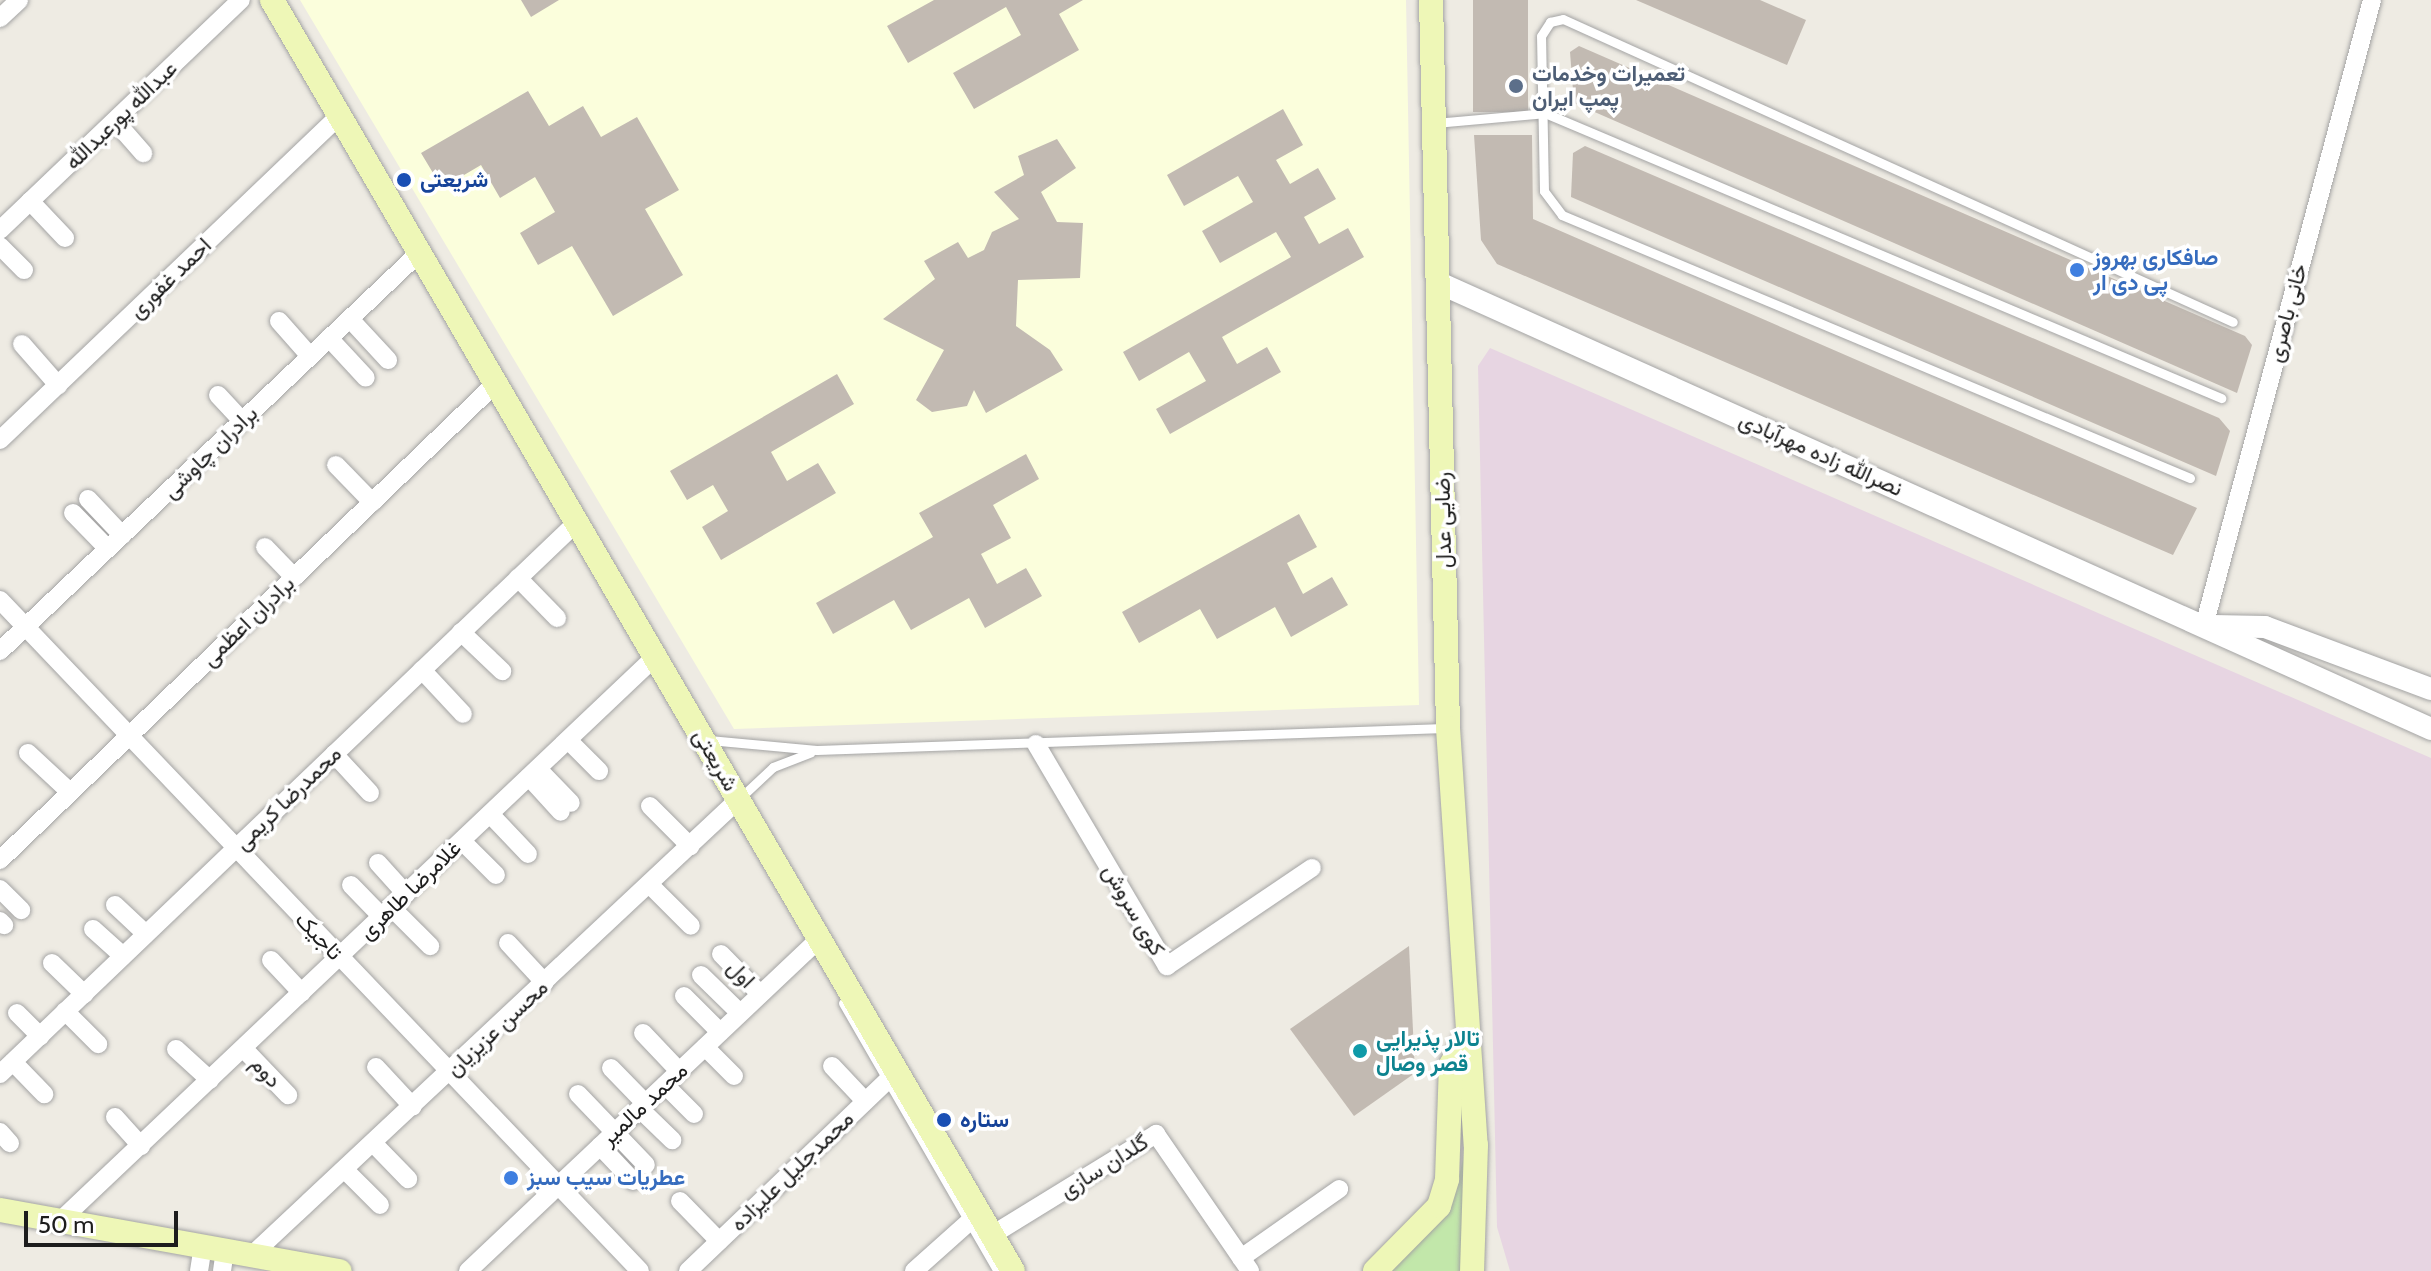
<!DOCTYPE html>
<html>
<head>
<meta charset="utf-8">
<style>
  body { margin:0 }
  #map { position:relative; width:2431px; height:1271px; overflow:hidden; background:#eeebe3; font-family:Cabin,Vazirmatn,sans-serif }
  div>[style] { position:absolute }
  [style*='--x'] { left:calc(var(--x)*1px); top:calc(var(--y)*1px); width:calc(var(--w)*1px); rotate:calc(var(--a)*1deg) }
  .industrial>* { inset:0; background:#e7d5e2 }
  .education>* { inset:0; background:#fbfedc }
  .grass>* { inset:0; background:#c2e7aa }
  .building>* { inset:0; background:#c2bab2; transform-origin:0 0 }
  .roads { filter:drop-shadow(0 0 2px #a4a4a4) drop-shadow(0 0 2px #a4a4a4) }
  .service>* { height:9px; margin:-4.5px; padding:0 4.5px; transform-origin:4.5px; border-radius:4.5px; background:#fff }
  .minor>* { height:18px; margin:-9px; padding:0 9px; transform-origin:9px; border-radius:9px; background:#fff }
  .tertiary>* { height:22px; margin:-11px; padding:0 11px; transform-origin:11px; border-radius:11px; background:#fff }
  .secondary>* { height:24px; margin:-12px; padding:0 12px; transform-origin:12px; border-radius:12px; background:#eef7b7 }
  .dots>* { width:22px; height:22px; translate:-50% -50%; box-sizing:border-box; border:4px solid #fff; border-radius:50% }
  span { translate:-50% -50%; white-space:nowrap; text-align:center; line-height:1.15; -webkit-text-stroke:7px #fff; paint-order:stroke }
  .service-label { font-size:22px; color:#4e5e75; font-weight:700 }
  .left { translate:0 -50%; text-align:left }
  .street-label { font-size:22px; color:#1d1d1d }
  .transit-label { font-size:22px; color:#164399; font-weight:700 }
  .shop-label { font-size:22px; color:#366cbe; font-weight:700 }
  .culture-label { font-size:22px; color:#0d838f; font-weight:700 }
  .scale { position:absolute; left:24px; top:1211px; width:154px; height:36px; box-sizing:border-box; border:4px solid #1d1d1d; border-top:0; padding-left:10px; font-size:24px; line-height:28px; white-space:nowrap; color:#1d1d1d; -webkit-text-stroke:6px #fff; paint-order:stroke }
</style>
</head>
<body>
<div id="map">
  <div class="industrial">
    <i style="clip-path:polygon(1490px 348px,2431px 758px,2431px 1271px,1510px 1271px,1497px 1227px,1478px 366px)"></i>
  </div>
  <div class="education">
    <i style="clip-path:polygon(300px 0,1406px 0,1419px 705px,734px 729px)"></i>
  </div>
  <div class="grass">
    <i style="clip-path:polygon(1467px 1145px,1461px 1271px,1389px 1271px,1451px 1206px)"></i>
  </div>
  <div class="building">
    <i style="clip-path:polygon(521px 0,559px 0,531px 17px)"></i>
    <i style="clip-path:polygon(934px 0,1083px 0,1059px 14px,1079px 50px,974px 109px,953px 73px,1021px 35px,1006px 7px,908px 63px,887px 26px)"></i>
    <i style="left:1473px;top:0;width:55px;height:112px"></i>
    <i style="clip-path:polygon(1636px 0,1760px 0,1806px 20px,1787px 65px)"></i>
    <i style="clip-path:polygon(1579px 46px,2245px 336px,2252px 345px,2237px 393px,1574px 103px,1570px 52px)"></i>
    <i style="clip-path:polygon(528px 91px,549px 126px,583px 106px,601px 137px,637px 117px,679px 190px,645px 209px,683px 275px,613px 316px,572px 246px,538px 265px,520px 233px,555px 212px,535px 177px,500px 198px,481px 165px,442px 188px,421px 153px)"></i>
    <i style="clip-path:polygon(1283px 109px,1303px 145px,1276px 160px,1290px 184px,1318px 168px,1336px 199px,1304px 217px,1319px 244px,1348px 228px,1364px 257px,1222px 337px,1237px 364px,1267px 347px,1281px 372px,1170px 434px,1156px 409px,1206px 381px,1189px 352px,1139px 381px,1123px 352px,1291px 257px,1276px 232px,1220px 263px,1202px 231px,1253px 202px,1238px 176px,1184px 206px,1167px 175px)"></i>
    <i style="clip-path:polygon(1474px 135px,1532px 135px,1533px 219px,2197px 508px,2173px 555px,1497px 264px,1481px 240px)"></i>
    <i style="clip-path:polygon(1057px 139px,1076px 168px,1041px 192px,1057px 222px,1083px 223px,1080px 278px,1018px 280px,1016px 326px,1050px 350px,1063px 370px,986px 413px,974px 390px,967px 406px,932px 412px,916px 400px,944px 350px,883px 319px,935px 279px,924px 261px,958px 242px,968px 258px,984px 250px,992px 232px,1019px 219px,994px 192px,1024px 175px,1018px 156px)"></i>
    <i style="clip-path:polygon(1585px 146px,2219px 418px,2230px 431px,2216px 476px,1571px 197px,1573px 153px)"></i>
    <i style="clip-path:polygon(837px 374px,854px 404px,771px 452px,787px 481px,818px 463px,836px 493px,721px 560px,702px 527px,728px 511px,713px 485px,687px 500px,670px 471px)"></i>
    <i style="clip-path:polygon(1026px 454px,1039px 479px,993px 505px,1011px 538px,981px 554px,997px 584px,1026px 568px,1042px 596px,985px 628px,969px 598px,911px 630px,894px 600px,833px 634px,816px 603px,933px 537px,919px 513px)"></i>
    <i style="clip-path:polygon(1299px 514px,1317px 547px,1287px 563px,1303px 594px,1332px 577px,1348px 605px,1291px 637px,1275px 607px,1217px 639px,1200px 609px,1139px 643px,1122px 612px)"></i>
    <i style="clip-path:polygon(1409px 946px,1415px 1073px,1354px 1116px,1290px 1029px)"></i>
  </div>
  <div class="roads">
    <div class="service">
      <i style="--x:1434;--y:123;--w:111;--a:-5.1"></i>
      <i style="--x:1545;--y:113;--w:734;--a:22.86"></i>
      <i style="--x:2190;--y:478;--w:681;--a:-157.28"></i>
      <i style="--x:1562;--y:215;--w:30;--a:-127"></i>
      <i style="--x:1544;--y:191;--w:155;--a:-91.1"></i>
      <i style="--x:1541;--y:36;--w:17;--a:-57"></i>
      <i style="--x:1550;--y:22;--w:13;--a:-13"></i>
      <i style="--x:1563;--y:19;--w:735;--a:24.33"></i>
      <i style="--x:709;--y:740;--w:108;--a:5.3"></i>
      <i style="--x:817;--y:750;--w:628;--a:-2.01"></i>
      <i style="--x:740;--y:798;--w:45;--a:-43.2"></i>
      <i style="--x:773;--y:767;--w:40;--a:-21"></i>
      <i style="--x:843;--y:1003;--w:310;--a:60"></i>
    </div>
    <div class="minor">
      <i style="--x:0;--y:18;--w:26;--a:-43"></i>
      <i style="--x:115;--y:121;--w:43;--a:48.8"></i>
      <i style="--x:30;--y:201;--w:51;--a:46.6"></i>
      <i style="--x:0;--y:230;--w:333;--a:-43.7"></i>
      <i style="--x:0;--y:246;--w:34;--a:45"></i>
      <i style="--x:350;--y:319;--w:56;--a:47.2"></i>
      <i style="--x:279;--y:321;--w:47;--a:48.5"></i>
      <i style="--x:329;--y:338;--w:54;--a:47.2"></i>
      <i style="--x:22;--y:344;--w:55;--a:48.7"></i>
      <i style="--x:218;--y:395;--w:35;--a:47"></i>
      <i style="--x:0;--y:440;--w:470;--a:-43.7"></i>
      <i style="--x:336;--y:465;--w:52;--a:45.8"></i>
      <i style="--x:88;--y:499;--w:50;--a:46.6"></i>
      <i style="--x:73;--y:513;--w:50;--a:45.8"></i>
      <i style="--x:265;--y:547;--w:42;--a:46"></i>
      <i style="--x:518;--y:578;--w:56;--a:45.7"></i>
      <i style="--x:0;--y:600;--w:927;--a:46.35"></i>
      <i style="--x:2204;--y:626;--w:648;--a:-74.98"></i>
      <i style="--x:461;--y:632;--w:57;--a:43.6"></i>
      <i style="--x:0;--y:651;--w:579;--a:-43.53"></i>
      <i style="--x:422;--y:670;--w:60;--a:47"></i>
      <i style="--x:568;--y:740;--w:44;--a:45"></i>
      <i style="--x:1036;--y:744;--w:258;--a:59.5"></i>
      <i style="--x:1167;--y:966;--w:175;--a:-34.1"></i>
      <i style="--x:28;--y:753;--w:57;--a:42.9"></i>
      <i style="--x:334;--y:754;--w:53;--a:47.3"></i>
      <i style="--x:538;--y:769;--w:47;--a:45.9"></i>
      <i style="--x:529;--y:777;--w:47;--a:47.6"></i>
      <i style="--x:650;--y:806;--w:57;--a:45"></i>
      <i style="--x:490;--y:814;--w:55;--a:46.5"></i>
      <i style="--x:462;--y:841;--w:48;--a:45"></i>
      <i style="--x:0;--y:860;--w:688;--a:-43.88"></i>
      <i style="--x:378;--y:863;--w:42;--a:47.9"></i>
      <i style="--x:649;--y:884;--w:59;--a:45"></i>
      <i style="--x:351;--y:885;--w:45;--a:45.9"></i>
      <i style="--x:0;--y:889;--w:30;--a:45"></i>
      <i style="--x:115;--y:905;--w:42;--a:43.1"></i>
      <i style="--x:392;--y:908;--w:54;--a:45"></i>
      <i style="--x:0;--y:921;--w:6;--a:45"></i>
      <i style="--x:93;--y:929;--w:40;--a:42"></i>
      <i style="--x:508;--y:943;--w:54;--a:47.2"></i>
      <i style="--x:721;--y:954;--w:56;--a:45.7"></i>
      <i style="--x:271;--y:960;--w:45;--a:46.8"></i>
      <i style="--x:52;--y:963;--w:45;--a:44.1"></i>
      <i style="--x:701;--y:975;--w:54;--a:44.3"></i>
      <i style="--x:684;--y:996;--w:51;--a:45"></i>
      <i style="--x:65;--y:1011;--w:47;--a:45"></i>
      <i style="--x:17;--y:1013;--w:33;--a:45"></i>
      <i style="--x:643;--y:1033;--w:52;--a:46.5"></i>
      <i style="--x:705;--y:1047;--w:41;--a:45"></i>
      <i style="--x:176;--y:1049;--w:46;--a:42.4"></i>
      <i style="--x:244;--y:1049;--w:64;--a:46.3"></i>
      <i style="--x:13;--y:1062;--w:45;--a:45.9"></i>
      <i style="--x:832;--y:1066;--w:48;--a:46.7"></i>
      <i style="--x:376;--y:1067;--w:54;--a:47.2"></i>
      <i style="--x:611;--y:1068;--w:49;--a:45.8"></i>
      <i style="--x:0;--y:1074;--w:799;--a:-43.73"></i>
      <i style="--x:665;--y:1085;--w:41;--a:45"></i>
      <i style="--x:578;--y:1094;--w:98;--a:46.2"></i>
      <i style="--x:640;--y:1109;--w:45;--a:44.1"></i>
      <i style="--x:115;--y:1117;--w:39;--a:48"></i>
      <i style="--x:0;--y:1132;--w:15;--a:48"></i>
      <i style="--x:374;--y:1144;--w:49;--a:45.8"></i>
      <i style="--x:600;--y:1146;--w:48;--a:46.7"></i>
      <i style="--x:346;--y:1171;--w:48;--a:45"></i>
      <i style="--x:680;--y:1201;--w:56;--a:45.7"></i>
      <i style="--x:60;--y:1221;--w:820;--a:-43.47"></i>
      <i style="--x:992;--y:1235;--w:193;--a:-31.6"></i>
      <i style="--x:1156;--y:1134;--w:166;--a:55.5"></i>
      <i style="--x:252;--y:1255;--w:667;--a:-43.12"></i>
      <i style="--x:1241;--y:1258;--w:120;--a:-35.1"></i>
      <i style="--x:199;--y:1271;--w:24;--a:-81"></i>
      <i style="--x:222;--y:1271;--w:21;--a:-82"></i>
      <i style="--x:468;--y:1271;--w:485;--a:-43.4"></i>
      <i style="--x:688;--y:1271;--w:289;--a:-43.7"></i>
      <i style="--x:914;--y:1271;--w:89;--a:-41.8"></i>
    </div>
    <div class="tertiary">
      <i style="--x:1437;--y:282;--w:1090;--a:24.21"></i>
      <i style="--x:2213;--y:626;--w:52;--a:1.1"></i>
      <i style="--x:2265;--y:627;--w:177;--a:20.5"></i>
    </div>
    <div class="secondary">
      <i style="--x:272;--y:0;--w:1471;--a:59.76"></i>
      <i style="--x:1431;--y:0;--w:728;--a:88.66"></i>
      <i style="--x:1448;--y:728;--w:418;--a:86.2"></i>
      <i style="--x:1476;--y:1145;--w:126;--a:91.8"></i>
      <i style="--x:0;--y:1210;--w:345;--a:10.2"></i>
      <i style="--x:1375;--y:1271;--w:91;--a:-45.4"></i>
      <i style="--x:1439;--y:1206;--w:28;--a:-73"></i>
      <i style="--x:1447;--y:1179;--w:114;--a:-88"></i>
      <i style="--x:1451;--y:1065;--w:30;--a:-62"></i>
    </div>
  </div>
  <div class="dots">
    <i style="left:1516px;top:86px;background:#5c6f8a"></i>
    <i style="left:404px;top:180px;background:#1a4fb4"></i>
    <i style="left:2077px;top:270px;background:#3f7fe0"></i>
    <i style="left:1360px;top:1051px;background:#0f9aa8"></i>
    <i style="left:944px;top:1120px;background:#1a4fb4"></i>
    <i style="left:511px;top:1178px;background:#3f7fe0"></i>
  </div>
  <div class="service-label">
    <span class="left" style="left:1532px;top:86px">تعمیرات وخدمات<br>پمپ ایران</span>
  </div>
  <div class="street-label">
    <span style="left:121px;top:115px;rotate:-44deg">عبدالله پورعبدالله</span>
    <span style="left:170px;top:278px;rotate:-44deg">احمد غفوری</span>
    <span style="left:2287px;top:313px;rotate:-75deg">خانی باصری</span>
    <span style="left:210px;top:452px;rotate:-44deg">برادران چاوشی</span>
    <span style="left:1821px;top:454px;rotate:24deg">نصرالله زاده مهرآبادی</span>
    <span style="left:1443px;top:520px;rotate:-91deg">رضایی عدل</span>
    <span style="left:248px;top:621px;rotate:-44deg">برادران اعظمی</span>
    <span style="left:716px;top:760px;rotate:60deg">شریعتی</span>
    <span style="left:288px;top:798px;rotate:-44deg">محمدرضا کریمی</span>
    <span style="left:410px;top:890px;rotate:-44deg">غلامرضا طاهری</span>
    <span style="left:1134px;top:910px;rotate:60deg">کوی سروش</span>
    <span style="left:319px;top:936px;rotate:46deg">تاجیک</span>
    <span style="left:741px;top:974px;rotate:46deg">اول</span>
    <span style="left:497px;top:1028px;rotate:-43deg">محسن عزیزیان</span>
    <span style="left:266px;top:1072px;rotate:47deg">دوم</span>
    <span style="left:644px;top:1104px;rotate:-43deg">محمد مالمیر</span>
    <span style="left:1104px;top:1166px;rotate:-32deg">گلدان سازی</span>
    <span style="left:792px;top:1171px;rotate:-44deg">محمدجلیل علیزاده</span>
  </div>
  <div class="transit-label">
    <span class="left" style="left:420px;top:180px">شریعتی</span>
    <span class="left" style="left:960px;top:1120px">ستاره</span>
  </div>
  <div class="shop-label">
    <span class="left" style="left:2093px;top:270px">صافکاری بهروز<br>پی دی ار</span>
    <span class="left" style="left:527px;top:1178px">عطریات سیب سبز</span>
  </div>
  <div class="culture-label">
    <span class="left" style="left:1376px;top:1051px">تالار پذیرایی<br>قصر وصال</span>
  </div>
  <div class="scale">50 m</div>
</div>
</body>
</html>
